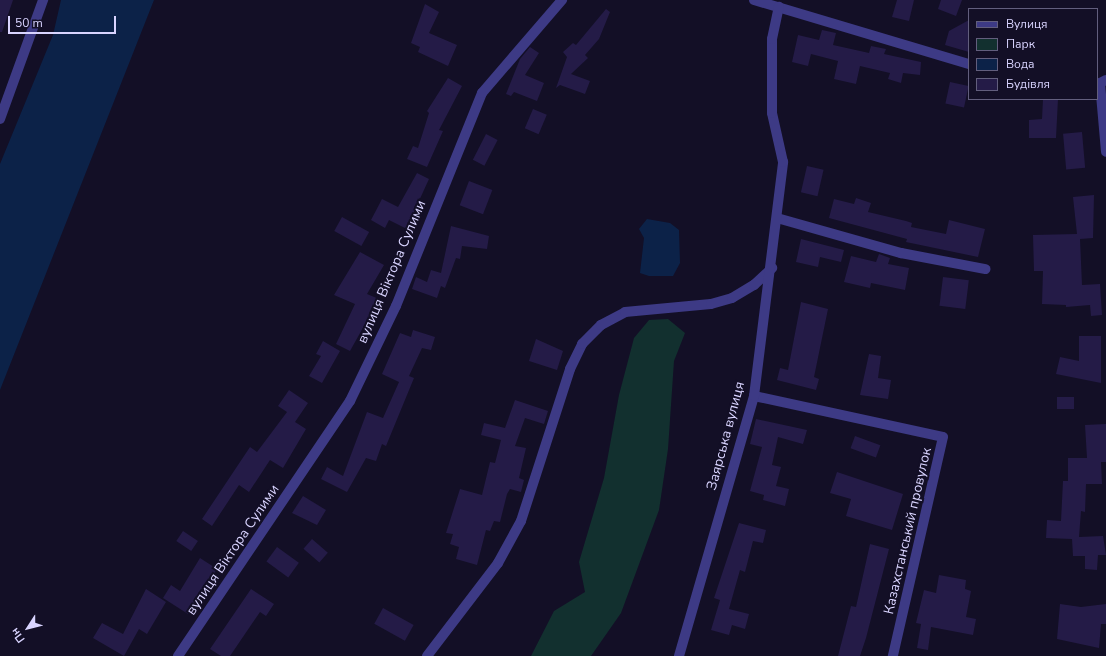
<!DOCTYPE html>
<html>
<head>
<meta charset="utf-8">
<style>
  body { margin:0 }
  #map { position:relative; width:1106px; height:656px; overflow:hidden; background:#130f26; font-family:"Nunito Sans",sans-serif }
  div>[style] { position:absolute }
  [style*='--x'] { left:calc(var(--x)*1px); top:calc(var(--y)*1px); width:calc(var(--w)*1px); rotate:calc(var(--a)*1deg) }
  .green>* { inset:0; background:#12302f }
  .water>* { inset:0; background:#0c2248 }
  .building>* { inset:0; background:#241b47; transform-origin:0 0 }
  .street>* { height:10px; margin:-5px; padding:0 5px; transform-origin:5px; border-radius:5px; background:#3d3a85 }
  span { translate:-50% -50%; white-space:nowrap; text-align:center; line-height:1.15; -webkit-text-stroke:4px #130f26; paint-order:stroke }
  .street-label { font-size:14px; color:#d9d4ff }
  .legend { position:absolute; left:968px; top:8px; width:130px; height:92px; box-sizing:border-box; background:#130f26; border:1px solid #625e7d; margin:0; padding:5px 7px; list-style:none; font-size:12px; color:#d9d4ff }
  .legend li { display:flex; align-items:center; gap:8px; height:20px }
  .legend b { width:20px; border:1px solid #625e7d }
  .north { position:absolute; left:8px; top:608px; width:40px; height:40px; -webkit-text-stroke:3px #130f26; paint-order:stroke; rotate:234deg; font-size:11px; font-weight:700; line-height:16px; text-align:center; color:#d9d4ff }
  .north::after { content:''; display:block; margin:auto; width:14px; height:18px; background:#d9d4ff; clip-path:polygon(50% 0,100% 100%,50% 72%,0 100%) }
  .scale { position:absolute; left:8px; top:16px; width:108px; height:18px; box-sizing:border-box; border:2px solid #d9d4ff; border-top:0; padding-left:5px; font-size:12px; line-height:14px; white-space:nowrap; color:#d9d4ff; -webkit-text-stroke:3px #130f26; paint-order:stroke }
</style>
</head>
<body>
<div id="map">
  <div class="green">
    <i style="clip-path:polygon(668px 319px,685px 333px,674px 361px,668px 449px,659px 510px,621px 613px,591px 656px,531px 656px,554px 611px,585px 592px,579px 562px,604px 478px,619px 395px,634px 338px,649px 320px)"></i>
  </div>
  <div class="water">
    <i style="clip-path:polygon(61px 0,154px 0,0 390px,0 164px,53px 35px)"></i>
    <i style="clip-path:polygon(647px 219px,670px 223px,679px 230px,680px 263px,673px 276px,649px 276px,640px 273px,644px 238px,639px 229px)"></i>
  </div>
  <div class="building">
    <i style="clip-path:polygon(0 0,13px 0,2px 32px,0 32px)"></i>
    <i style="clip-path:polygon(897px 0,914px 0,909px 21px,892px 17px)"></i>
    <i style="clip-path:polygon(941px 0,962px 0,956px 16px,938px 9px)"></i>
    <i style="clip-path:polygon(425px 4px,439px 12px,429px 33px,457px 45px,448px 66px,418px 52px,420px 47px,411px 43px)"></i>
    <i style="clip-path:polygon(606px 9px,610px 12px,599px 39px,585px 55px,588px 58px,571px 74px,590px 81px,585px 94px,560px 85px,556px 88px,567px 57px,563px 52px,573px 43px,576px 45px)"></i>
    <i style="clip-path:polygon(969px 20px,969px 52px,945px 45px,949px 31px)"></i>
    <i style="clip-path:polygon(822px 30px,836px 33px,833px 45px,869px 53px,871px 46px,886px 49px,884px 54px,921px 62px,920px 75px,903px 73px,901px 83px,888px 79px,890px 73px,860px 66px,856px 84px,834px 79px,838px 61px,811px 54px,808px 66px,792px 62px,798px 35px,819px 40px)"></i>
    <i style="clip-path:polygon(530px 47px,539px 53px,525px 75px,544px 83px,537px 101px,514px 92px,511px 96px,506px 94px,520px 59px)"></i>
    <i style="clip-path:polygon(448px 78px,462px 86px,439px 130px,443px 131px,427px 167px,407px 159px,413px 146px,418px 148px,429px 113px,427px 111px)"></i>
    <i style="left:950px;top:82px;width:19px;height:22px;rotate:12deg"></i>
    <i style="clip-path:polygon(1043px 99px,1058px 99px,1056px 138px,1029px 138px,1029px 120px,1042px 119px)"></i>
    <i style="left:533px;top:109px;width:15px;height:21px;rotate:23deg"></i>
    <i style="left:1082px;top:132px;width:36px;height:19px;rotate:85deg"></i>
    <i style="left:486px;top:134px;width:13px;height:29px;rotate:27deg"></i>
    <i style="left:807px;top:166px;width:17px;height:27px;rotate:13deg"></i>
    <i style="clip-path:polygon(417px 173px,429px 179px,413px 214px,416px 216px,409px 230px,389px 220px,385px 228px,371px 220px,382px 199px,398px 207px)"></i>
    <i style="left:469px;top:181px;width:25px;height:26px;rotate:21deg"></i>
    <i style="clip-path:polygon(1094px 195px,1093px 238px,1080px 239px,1082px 285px,1100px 284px,1102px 315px,1091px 316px,1090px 305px,1066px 307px,1066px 305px,1042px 304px,1043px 271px,1034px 271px,1033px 235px,1077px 234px,1073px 197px)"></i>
    <i style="clip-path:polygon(856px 198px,871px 203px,868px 212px,906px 221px,912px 223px,911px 227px,946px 234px,949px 220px,985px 229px,978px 257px,906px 242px,907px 239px,829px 218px,834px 199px,854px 204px)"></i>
    <i style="left:342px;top:217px;width:31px;height:16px;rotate:29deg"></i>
    <i style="clip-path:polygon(451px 226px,489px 236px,487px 249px,462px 246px,460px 259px,456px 258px,445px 288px,441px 286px,437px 298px,412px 289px,416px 277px,427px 282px,431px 270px,441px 273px)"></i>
    <i style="clip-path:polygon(801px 239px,844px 250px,841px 262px,820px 257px,818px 267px,796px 262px)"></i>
    <i style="clip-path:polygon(360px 252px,384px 265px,367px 294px,379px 299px,350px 351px,336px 344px,355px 304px,334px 295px)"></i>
    <i style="clip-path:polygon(879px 254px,890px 258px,888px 264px,909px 268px,905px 290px,871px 283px,870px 288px,844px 282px,851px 256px,876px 262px)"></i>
    <i style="left:943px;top:277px;width:26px;height:29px;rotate:7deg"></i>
    <i style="clip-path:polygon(801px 302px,828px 309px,814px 377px,819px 379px,816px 390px,777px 380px,780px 368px,788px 370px)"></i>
    <i style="clip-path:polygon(413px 330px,435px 337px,431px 350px,422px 348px,409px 376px,414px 378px,386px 446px,382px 444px,376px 461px,366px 458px,347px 492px,321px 479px,327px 467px,343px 476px,367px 412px,383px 418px,399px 382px,382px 374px,400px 333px,411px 337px)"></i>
    <i style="clip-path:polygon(1079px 336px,1101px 336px,1101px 383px,1056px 374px,1060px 357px,1079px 361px)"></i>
    <i style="clip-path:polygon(536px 339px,563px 351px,557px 370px,529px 361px)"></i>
    <i style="clip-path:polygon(323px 341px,340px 351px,322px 383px,309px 376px,321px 356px,316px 354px)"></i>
    <i style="clip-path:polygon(869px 354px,881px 356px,878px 378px,891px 380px,888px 399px,860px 395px)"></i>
    <i style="clip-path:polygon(289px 390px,308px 403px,295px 422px,306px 429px,283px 468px,270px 460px,249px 492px,239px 485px,212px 526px,202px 519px,250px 447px,257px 452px,287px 412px,278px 406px)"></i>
    <i style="left:1074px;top:397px;width:12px;height:17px;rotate:90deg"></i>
    <i style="clip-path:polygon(515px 400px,548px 411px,544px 424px,525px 418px,515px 446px,526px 448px,519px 478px,524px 480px,521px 492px,510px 489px,507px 494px,500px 522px,494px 521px,490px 531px,486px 530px,477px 565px,456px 559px,459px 547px,450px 544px,453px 534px,446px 533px,460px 489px,482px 495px,490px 462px,495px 463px,501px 440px,481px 435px,484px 423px,505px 428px)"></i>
    <i style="clip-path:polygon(756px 419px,807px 430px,803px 444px,778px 437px,772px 465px,781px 467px,776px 486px,789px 489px,785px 506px,763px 500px,764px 495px,750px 491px,762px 447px,750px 444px)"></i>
    <i style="clip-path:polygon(1106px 424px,1106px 462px,1101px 462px,1102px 484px,1086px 484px,1085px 512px,1081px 511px,1079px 537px,1103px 536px,1106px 555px,1098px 555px,1097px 570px,1085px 569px,1085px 556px,1073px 556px,1072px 539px,1046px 538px,1047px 520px,1061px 521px,1063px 481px,1068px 481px,1068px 458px,1087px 458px,1085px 425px)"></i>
    <i style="left:855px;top:436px;width:27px;height:13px;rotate:20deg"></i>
    <i style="clip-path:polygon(837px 472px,903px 494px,892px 530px,846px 516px,851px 499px,830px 493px)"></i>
    <i style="clip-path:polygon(303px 496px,326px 510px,317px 525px,292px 513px)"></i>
    <i style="clip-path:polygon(739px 523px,766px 530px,763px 543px,753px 541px,745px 572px,740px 570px,729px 609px,749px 614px,745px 629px,732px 625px,729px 635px,711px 630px,720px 600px,714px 598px)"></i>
    <i style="left:183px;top:531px;width:18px;height:12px;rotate:34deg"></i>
    <i style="left:312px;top:539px;width:21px;height:13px;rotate:41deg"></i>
    <i style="clip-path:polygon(870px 544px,889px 549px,866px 638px,860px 656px,838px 656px,851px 606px,856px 607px)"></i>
    <i style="left:277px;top:547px;width:27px;height:18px;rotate:36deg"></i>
    <i style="clip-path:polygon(200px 558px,217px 569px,188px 614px,163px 598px,171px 585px,180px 591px)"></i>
    <i style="clip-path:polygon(939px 575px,966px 580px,965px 589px,971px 591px,966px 617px,976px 619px,973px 635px,931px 627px,928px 650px,917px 648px,921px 624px,916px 623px,924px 590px,936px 593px)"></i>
    <i style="clip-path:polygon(146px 589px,166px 602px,147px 634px,139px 629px,124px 656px,93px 638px,102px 623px,123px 634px)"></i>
    <i style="clip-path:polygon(251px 589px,274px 604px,266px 616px,260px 612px,230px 656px,221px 656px,210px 649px)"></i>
    <i style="clip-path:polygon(1060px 604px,1081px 607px,1106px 604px,1106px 624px,1101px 624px,1099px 648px,1057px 639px)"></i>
    <i style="left:383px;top:608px;width:35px;height:18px;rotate:29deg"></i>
  </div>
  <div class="street">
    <i style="--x:754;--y:0;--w:224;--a:16.6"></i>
    <i style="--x:1106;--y:80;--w:7;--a:153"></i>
    <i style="--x:1100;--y:83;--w:69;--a:85"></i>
    <i style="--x:0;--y:119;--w:127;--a:-70.1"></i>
    <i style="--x:777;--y:218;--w:129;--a:15.8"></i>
    <i style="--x:901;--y:253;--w:86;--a:10.8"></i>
    <i style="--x:754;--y:396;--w:193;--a:12.2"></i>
    <i style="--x:943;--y:437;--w:225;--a:102.9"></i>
    <i style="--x:178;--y:656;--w:308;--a:-56"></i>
    <i style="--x:350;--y:401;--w:106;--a:-64.2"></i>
    <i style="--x:396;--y:306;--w:230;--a:-68"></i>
    <i style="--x:482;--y:93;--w:123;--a:-49.3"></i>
    <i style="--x:427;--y:656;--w:117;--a:-52.6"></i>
    <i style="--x:498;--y:563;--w:48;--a:-61.3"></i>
    <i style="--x:521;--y:521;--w:160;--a:-72.1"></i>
    <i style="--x:570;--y:369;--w:28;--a:-64"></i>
    <i style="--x:582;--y:344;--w:27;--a:-45"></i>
    <i style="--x:601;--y:325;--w:27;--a:-28"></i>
    <i style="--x:625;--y:312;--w:86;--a:-5.3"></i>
    <i style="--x:711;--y:304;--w:22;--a:-16"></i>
    <i style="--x:732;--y:298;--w:26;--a:-31"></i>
    <i style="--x:754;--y:285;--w:25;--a:-43"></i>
    <i style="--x:679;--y:656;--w:271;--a:-73.9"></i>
    <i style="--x:754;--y:396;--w:236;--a:-82.9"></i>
    <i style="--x:783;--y:162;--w:50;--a:-102.7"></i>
    <i style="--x:772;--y:113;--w:74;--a:-90"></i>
    <i style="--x:772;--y:39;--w:33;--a:-78"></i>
  </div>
  <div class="street-label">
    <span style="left:392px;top:272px;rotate:-67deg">вулиця Віктора Сулими</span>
    <span style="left:726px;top:436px;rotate:-75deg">Заярська вулиця</span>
    <span style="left:908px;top:531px;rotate:-77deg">Казахстанський провулок</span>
    <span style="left:233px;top:550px;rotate:-56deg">вулиця Віктора Сулими</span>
  </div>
  <ul class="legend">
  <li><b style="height:5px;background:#3d3a85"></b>Вулиця</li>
  <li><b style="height:11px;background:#12302f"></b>Парк</li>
  <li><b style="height:11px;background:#0c2248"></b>Вода</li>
  <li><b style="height:11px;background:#241b47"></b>Будівля</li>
  </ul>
  <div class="north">Пн</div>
  <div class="scale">50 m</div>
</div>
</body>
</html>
